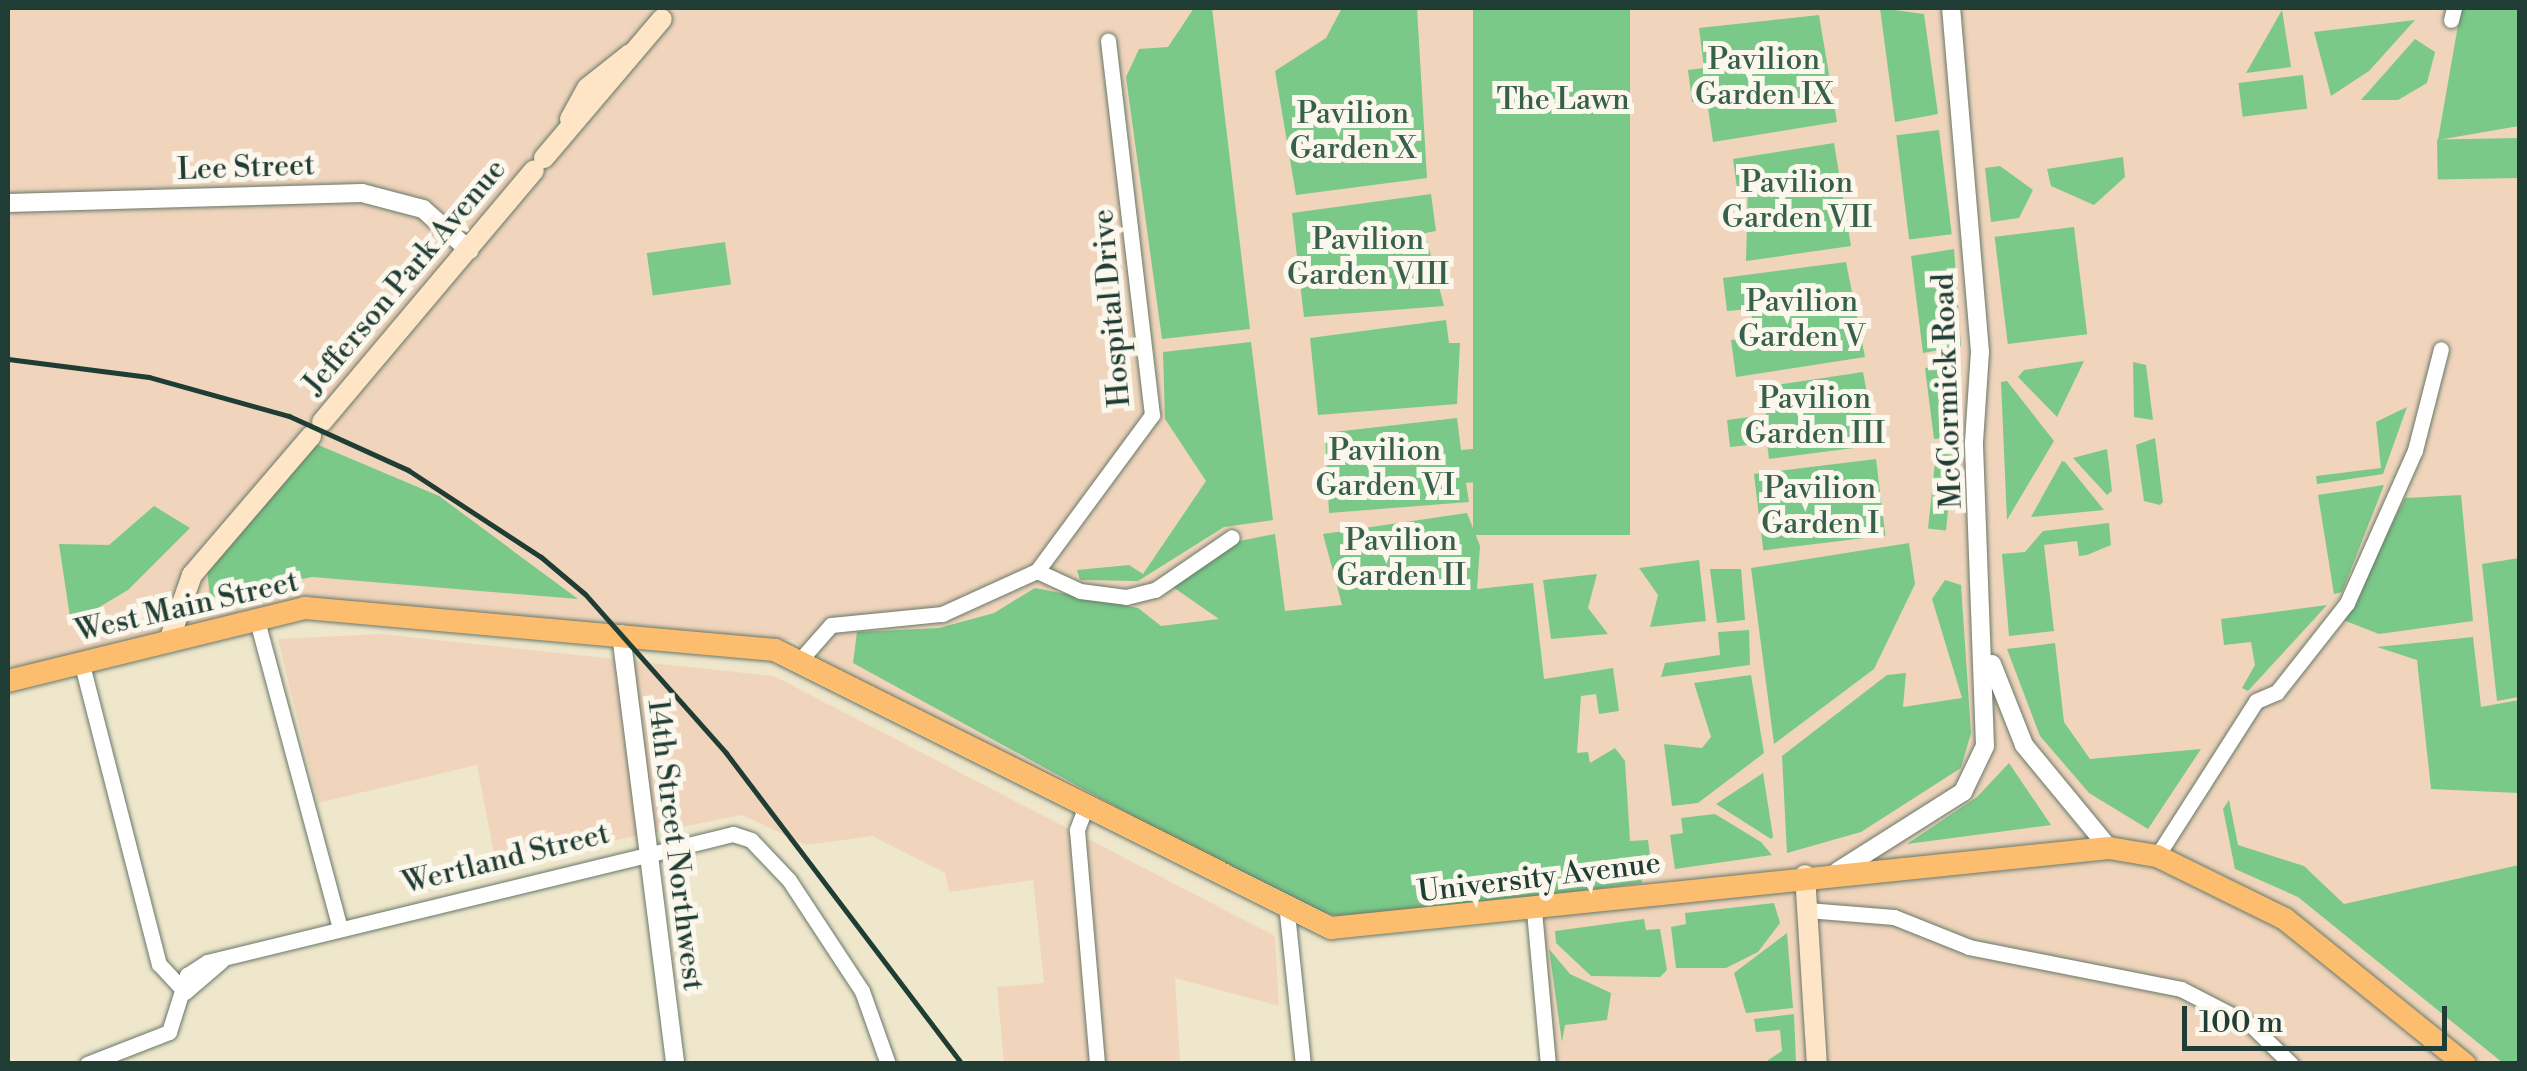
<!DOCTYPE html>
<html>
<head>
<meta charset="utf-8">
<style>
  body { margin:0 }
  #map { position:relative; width:2527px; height:1071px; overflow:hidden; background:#efe7cc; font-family:"Libre Bodoni",serif }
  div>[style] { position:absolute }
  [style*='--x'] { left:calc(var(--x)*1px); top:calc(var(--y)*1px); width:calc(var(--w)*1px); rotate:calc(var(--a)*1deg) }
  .built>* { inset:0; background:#f0d5bc }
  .green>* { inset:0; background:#7ac989; transform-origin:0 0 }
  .roads { filter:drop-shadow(0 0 2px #687869) drop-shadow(0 0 2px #687869) }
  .minor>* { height:15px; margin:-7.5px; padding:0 7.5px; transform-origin:7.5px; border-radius:7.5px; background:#fff }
  .tertiary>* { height:18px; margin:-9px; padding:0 9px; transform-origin:9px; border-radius:9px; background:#fff }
  .secondary>* { height:20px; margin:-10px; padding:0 10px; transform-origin:10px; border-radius:10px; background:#fee5c5 }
  .primary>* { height:22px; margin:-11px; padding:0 11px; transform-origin:11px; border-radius:11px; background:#fcbd6f }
  .rail>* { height:5px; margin:-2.5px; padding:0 2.5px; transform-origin:2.5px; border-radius:2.5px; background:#1f3d34 }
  span { translate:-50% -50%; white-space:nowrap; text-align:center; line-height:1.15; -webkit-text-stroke:10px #fbf7ec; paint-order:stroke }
  .park-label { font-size:30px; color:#366049 }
  .street-label { font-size:30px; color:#1f3d34 }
  .frame { position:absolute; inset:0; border:10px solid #1f3d34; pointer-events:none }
  .scale { position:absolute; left:2182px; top:1006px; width:265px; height:45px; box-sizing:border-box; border:5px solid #1f3d34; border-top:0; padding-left:12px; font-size:30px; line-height:35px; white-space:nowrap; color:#1f3d34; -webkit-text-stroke:8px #fbf7ec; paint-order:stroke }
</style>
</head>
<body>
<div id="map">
  <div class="built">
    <i style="clip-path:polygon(8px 8px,2519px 8px,2519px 1063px,1550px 1063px,1533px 913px,1337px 931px,847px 684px,793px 640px,297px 605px,136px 649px,8px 667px)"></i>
    <i style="clip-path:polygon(381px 634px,774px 676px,1275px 936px,1279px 1006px,1175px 978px,1180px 1063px,1004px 1063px,997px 987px,1044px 983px,1033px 880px,949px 892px,945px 873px,872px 836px,806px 845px,742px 815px,496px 864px,477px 765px,318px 803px,278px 639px)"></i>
  </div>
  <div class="green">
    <i style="clip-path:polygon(1194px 8px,1212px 8px,1250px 329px,1162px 339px,1126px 77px,1139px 49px,1168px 47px)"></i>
    <i style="clip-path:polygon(1342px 8px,1417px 8px,1427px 178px,1296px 195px,1275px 71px,1326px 38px)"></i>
    <i style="left:1473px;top:8px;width:157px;height:527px"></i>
    <i style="clip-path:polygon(1880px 8px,1924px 14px,1938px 114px,1895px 122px)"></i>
    <i style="clip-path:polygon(2461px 8px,2519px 8px,2519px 126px,2438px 140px)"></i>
    <i style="clip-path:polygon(2282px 10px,2291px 67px,2246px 73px)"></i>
    <i style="clip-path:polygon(1819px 15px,1837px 122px,1713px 142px,1707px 101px,1692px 102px,1688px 70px,1704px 68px,1699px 28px)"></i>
    <i style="clip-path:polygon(2415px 20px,2369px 71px,2331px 96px,2314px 32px)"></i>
    <i style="clip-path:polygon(2415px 39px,2435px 52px,2427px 83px,2398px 100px,2361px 100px)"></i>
    <i style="left:2303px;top:75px;width:34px;height:65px;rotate:83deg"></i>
    <i style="left:1939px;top:130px;width:105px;height:43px;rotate:83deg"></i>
    <i style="left:2518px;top:138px;width:40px;height:81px;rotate:89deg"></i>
    <i style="clip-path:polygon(1834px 143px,1851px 246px,1746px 261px,1748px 187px,1737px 188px,1733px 159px)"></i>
    <i style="clip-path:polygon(2123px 157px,2125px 177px,2094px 205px,2051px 186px,2047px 169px)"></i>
    <i style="clip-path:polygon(2000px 166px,2033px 190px,2019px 218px,1991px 222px,1985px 168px)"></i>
    <i style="clip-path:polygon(1431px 194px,1436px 231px,1425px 233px,1444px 306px,1304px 317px,1292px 213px)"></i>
    <i style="left:2074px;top:227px;width:108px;height:80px;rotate:83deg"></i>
    <i style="left:725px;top:242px;width:43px;height:79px;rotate:82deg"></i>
    <i style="clip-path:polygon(1954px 249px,1961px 346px,1923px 353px,1911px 256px)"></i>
    <i style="clip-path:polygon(1846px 262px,1865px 357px,1736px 377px,1731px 340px,1754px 337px,1751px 309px,1727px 311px,1723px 278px)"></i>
    <i style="clip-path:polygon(1446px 320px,1449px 343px,1460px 343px,1457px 404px,1318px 415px,1310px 338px)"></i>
    <i style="clip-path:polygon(1251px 342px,1273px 520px,1224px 527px,1138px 581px,1080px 580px,1077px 570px,1129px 565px,1143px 574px,1206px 481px,1165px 419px,1163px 352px)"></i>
    <i style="clip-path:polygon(2084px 361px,2057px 417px,2018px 377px,2024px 370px)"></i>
    <i style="clip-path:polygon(2133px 362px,2146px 365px,2153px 420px,2134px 417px)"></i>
    <i style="clip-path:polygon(1960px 363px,1961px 436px,1934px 439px,1925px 368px)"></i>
    <i style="clip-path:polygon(1863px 372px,1876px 441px,1869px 446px,1769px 459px,1767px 443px,1730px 447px,1727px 420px,1766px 415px,1763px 387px)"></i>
    <i style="clip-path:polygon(2007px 381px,2054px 441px,2007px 520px,2001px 382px)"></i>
    <i style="clip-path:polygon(2407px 407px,2383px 474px,2317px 484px,2316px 476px,2381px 468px,2376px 422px)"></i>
    <i style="clip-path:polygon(1457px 418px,1461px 450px,1483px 448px,1487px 481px,1466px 483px,1469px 502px,1329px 513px,1325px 433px)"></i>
    <i style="clip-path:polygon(2155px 438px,2163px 502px,2160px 505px,2144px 501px,2136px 445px)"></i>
    <i style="clip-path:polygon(316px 444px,439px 496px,578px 599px,312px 577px,210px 598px,207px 568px)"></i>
    <i style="clip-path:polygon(2107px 449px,2112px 491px,2107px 495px,2073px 458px)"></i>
    <i style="left:1936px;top:453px;width:18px;height:76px;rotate:6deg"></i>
    <i style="left:1876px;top:459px;width:77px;height:123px;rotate:83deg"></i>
    <i style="clip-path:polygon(2062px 461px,2065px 462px,2104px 510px,2031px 517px)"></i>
    <i style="clip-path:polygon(2384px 485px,2342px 592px,2334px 594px,2318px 495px)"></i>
    <i style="clip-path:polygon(2461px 495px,2473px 621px,2379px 634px,2343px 620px,2405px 498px)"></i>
    <i style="clip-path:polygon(154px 506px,190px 528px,128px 590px,71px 624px,59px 544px,109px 545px)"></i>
    <i style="clip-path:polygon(1467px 513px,1480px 546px,1477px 589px,1533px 583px,1544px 679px,1613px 668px,1619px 711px,1599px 714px,1596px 694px,1581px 696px,1577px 753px,1588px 752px,1590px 763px,1615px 748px,1625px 761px,1630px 841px,1648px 840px,1652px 872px,1641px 874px,1642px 883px,1357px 919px,1305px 910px,853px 663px,857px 632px,939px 628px,994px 613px,1035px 588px,1138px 608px,1161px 626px,1219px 619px,1173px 587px,1239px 541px,1275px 534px,1285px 611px,1342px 605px,1323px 534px)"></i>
    <i style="clip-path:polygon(2109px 523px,2111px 545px,2087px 555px,2079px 556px,2077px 541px,2044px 545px,2054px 631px,2009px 636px,2002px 554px,2025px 552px,2043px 531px)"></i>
    <i style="clip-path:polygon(1909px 543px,1915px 584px,1874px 669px,1774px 744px,1751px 568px)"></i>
    <i style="clip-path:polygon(2519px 558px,2519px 697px,2497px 701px,2482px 564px)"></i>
    <i style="clip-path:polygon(1699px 560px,1706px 621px,1650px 627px,1658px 595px,1639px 568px)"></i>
    <i style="clip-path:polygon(1710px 569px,1741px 569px,1745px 620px,1717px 623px)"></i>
    <i style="clip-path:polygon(1597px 574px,1588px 608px,1608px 634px,1551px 639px,1543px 580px)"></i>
    <i style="clip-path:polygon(1945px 580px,1961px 585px,1971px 733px,1961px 768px,1861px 832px,1787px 853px,1782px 756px,1887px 675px,1906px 673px,1903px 707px,1962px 698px,1932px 599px)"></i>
    <i style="clip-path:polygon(2327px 605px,2248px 691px,2242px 688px,2255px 665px,2251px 642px,2224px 645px,2221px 619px)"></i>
    <i style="clip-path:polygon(1749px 630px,1750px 665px,1661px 677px,1665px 663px,1720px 655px,1718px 632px)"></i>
    <i style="clip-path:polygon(2473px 637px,2481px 707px,2519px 700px,2519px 793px,2431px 789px,2417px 660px,2377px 647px)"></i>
    <i style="clip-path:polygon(2055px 643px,2064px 722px,2090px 759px,2201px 749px,2148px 829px,2089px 793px,2040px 736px,2007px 649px)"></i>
    <i style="clip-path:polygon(1751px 675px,1764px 753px,1698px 803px,1672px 806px,1664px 744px,1702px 748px,1711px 737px,1694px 683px)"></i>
    <i style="clip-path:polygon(2009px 763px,2051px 825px,1907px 844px,1977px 797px)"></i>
    <i style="clip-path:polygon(1763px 773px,1773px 837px,1771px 839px,1716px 804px)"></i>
    <i style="clip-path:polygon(2229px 800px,2238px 845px,2304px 866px,2344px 904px,2519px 865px,2519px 1063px,2503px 1063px,2298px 897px,2235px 869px,2223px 809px)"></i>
    <i style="clip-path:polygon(1715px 814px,1761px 842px,1772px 855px,1675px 869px,1670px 835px,1683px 833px,1681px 818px)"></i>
    <i style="clip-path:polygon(1774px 903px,1780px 923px,1758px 952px,1726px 968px,1676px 968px,1671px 927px,1686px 924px,1685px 913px)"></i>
    <i style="clip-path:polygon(1644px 919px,1646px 930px,1660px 929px,1667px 970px,1660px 977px,1591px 976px,1556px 943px,1555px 931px)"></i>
    <i style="clip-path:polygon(1787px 933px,1793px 1008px,1746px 1013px,1734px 973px)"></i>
    <i style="clip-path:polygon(1549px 949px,1570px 974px,1611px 993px,1607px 1020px,1565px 1025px,1562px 1042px)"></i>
    <i style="clip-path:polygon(1794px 1014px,1796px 1063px,1764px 1063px,1782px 1051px,1780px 1030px,1756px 1032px,1754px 1019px)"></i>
  </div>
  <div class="roads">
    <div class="minor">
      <i style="--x:2451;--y:20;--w:12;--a:-76"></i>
      <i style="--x:1037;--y:571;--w:47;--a:24.9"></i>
      <i style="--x:1080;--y:591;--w:46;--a:7.4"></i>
      <i style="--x:1126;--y:597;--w:30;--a:-14"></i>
      <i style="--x:1155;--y:590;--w:93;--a:-34.5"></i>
      <i style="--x:256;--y:617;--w:323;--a:74.9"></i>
      <i style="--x:801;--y:659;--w:45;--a:-48.6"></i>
      <i style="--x:831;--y:625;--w:112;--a:-5.7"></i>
      <i style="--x:942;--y:614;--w:104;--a:-24.4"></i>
      <i style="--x:1037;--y:571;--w:194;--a:-53.6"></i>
      <i style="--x:1152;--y:415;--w:377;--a:-96.7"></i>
      <i style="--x:81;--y:661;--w:313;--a:75.6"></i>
      <i style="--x:159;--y:964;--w:38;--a:47"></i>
      <i style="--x:1086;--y:806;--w:26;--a:111"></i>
      <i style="--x:1077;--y:830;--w:235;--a:85.1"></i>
      <i style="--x:2157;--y:856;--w:184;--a:-57.4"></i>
      <i style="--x:2256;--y:701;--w:23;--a:-23"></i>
      <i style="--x:2277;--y:692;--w:113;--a:-51.8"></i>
      <i style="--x:2347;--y:603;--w:167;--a:-66"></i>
      <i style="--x:2415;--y:450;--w:104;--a:-75.6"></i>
      <i style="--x:1807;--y:910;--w:87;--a:4.6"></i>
      <i style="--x:1894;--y:917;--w:81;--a:21.8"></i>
      <i style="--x:1969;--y:947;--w:216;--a:11.2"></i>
      <i style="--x:2181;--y:989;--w:79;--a:27.2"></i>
      <i style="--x:2251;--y:1025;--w:56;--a:44.3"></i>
      <i style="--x:1534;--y:911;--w:154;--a:84.8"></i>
      <i style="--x:1287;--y:913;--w:152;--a:84"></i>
      <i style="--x:185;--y:992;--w:48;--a:-40.7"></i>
      <i style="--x:87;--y:1064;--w:88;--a:-21.3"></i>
      <i style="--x:169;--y:1032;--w:60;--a:-72.5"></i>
      <i style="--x:187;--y:975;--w:24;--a:-33"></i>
      <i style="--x:207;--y:962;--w:541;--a:-13.68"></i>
      <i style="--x:733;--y:834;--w:19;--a:18"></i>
      <i style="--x:751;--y:840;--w:55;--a:46.5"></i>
      <i style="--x:789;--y:880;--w:133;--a:56.7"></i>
      <i style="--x:862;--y:991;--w:77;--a:70.4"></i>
    </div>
    <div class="tertiary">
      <i style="--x:8;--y:203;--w:354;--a:-1.6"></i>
      <i style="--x:362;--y:193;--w:63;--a:14.7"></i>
      <i style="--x:423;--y:209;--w:62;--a:41.7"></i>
      <i style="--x:621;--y:634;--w:433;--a:82.8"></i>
      <i style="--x:1992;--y:664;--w:87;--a:68.4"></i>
      <i style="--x:2024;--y:745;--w:134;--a:50.5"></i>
      <i style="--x:1838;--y:871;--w:148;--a:-32.3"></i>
      <i style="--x:1963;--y:792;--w:51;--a:-64.4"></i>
      <i style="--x:1985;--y:746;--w:304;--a:-92.1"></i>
      <i style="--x:1974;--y:442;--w:90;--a:-86.2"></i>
      <i style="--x:1980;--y:352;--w:345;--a:-94.8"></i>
    </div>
    <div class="secondary">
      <i style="--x:570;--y:119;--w:35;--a:-61"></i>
      <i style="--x:587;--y:88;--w:55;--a:-38.3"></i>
      <i style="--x:544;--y:158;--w:182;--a:-49.7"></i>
      <i style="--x:322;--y:422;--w:329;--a:-49.9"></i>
      <i style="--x:170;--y:638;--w:67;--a:-70.8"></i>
      <i style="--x:192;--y:575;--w:183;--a:-49.4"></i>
      <i style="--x:1805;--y:875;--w:189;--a:86.4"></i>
    </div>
    <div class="primary">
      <i style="--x:8;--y:681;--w:306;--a:-13.8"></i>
      <i style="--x:305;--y:608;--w:472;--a:5.1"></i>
      <i style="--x:775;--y:650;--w:622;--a:26.57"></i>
      <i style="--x:1331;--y:928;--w:782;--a:-5.87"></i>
      <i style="--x:2109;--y:848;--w:49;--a:9.5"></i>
      <i style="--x:2157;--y:856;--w:143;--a:26.2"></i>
      <i style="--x:2285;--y:919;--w:231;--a:38.9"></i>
    </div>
  </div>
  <div class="rail">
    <i style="--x:8;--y:359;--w:142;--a:7.3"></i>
    <i style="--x:149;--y:377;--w:145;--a:15.6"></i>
    <i style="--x:289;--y:416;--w:131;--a:24.4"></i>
    <i style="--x:408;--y:470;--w:159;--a:33.2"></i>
    <i style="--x:541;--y:557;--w:57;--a:40.1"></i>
    <i style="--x:585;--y:594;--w:213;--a:48.4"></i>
    <i style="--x:726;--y:753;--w:390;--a:52.8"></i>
  </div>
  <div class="park-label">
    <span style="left:1764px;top:77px">Pavilion<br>Garden IX</span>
    <span style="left:1563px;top:100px">The Lawn</span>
    <span style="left:1353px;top:131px">Pavilion<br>Garden X</span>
    <span style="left:1797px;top:200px">Pavilion<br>Garden VII</span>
    <span style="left:1368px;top:257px">Pavilion<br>Garden VIII</span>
    <span style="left:1802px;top:319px">Pavilion<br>Garden V</span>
    <span style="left:1815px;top:416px">Pavilion<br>Garden III</span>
    <span style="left:1385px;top:468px">Pavilion<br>Garden VI</span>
    <span style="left:1820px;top:506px">Pavilion<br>Garden I</span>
    <span style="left:1401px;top:558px">Pavilion<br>Garden II</span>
  </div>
  <div class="street-label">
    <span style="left:246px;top:168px;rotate:-2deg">Lee Street</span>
    <span style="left:405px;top:277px;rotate:-50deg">Jefferson Park Avenue</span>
    <span style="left:1112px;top:308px;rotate:-95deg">Hospital Drive</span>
    <span style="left:1948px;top:391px;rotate:-92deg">McCormick Road</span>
    <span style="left:187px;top:607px;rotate:-13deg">West Main Street</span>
    <span style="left:675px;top:845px;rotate:83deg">14th Street Northwest</span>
    <span style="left:506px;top:859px;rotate:-14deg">Wertland Street</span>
    <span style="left:1539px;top:878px;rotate:-7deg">University Avenue</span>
  </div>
  <div class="frame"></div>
  <div class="scale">100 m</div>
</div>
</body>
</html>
